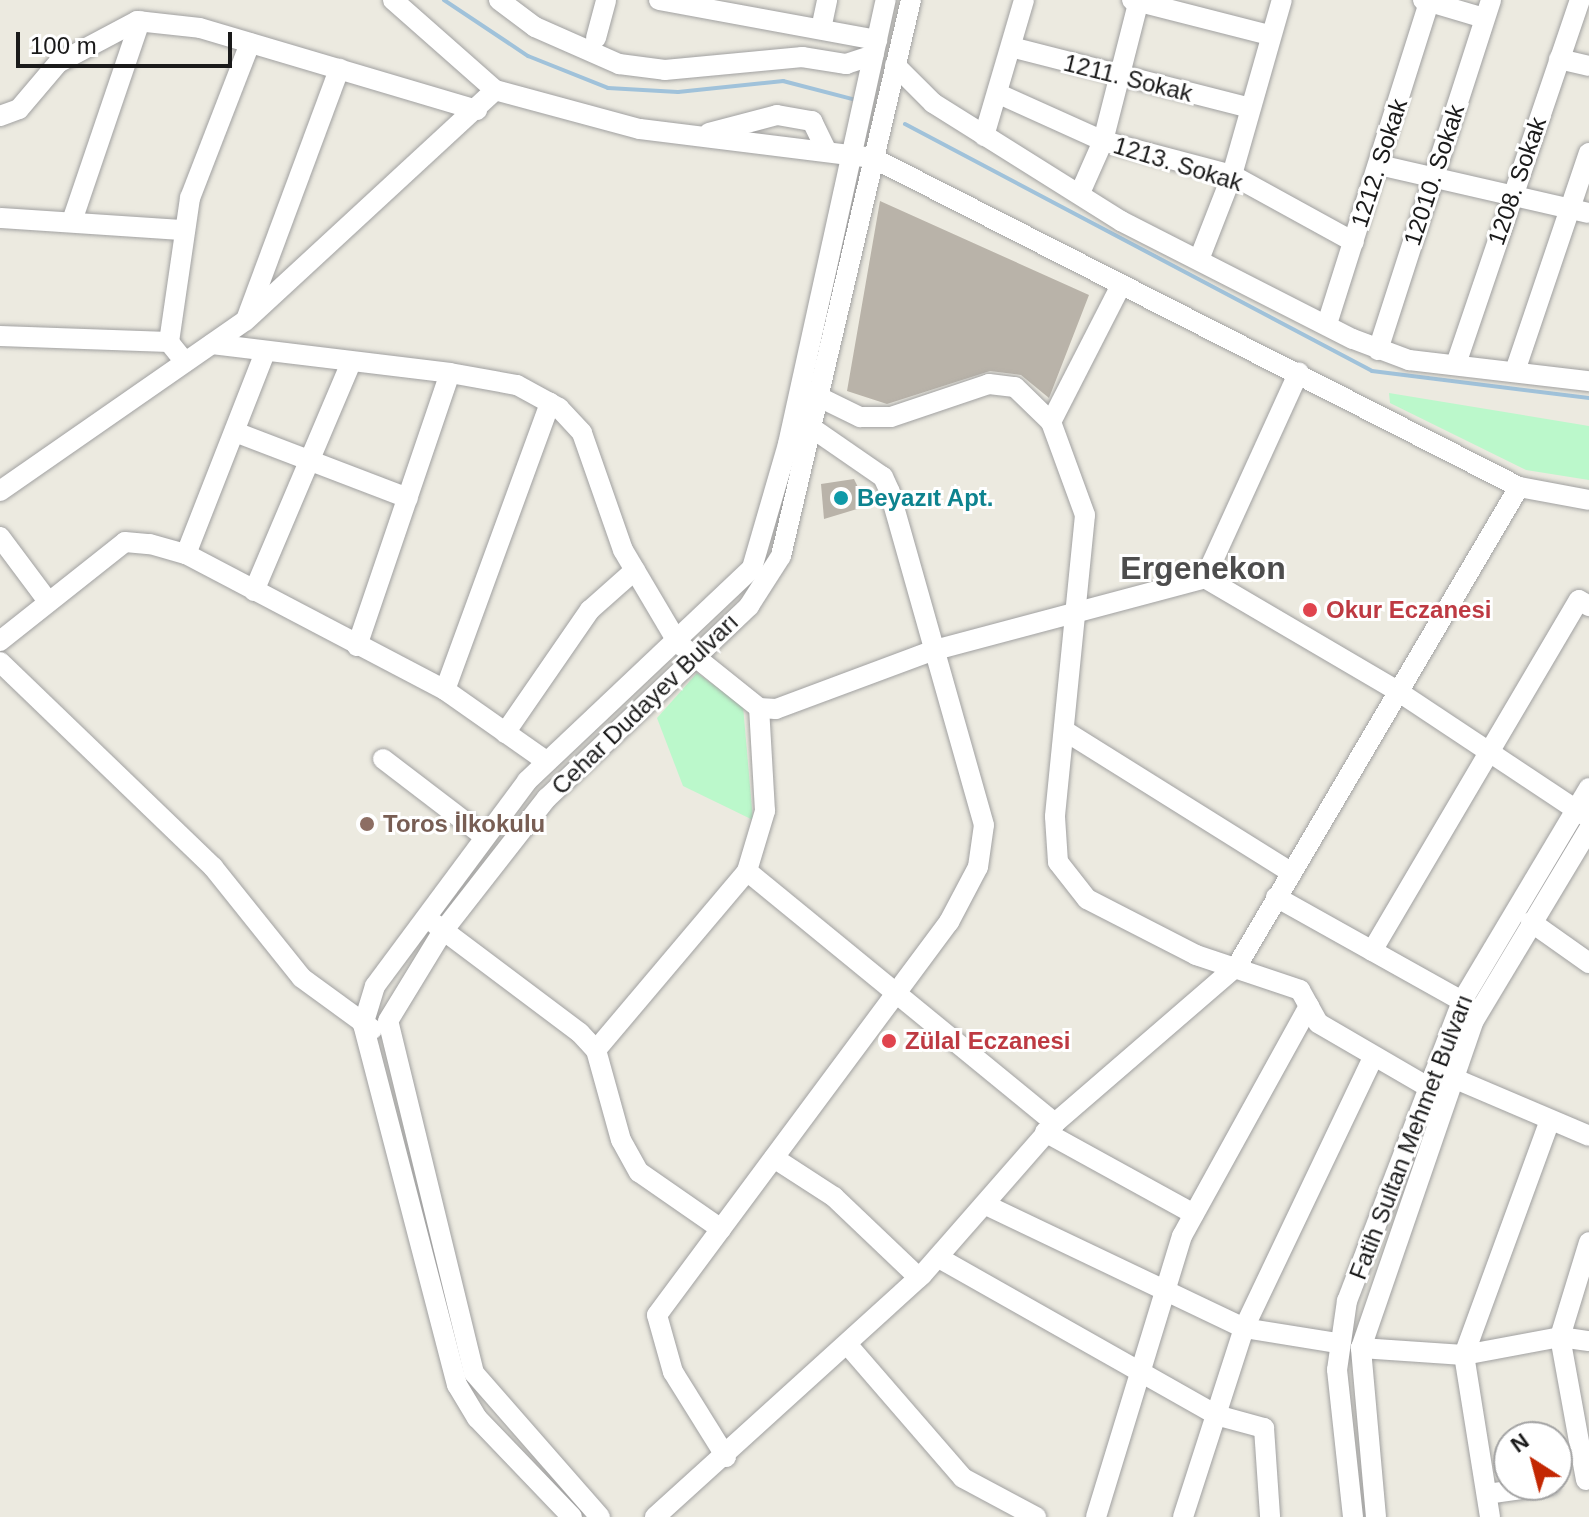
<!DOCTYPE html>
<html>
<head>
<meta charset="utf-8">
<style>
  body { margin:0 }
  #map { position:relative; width:1589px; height:1517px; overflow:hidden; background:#eceae0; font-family:Helvetica,sans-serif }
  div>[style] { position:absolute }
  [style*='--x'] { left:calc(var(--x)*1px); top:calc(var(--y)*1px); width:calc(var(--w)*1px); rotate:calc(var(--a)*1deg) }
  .park>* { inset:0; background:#bbf8cb }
  .stream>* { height:4px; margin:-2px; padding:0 2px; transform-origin:2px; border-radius:2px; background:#a0c2da }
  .building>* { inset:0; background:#b9b3a9 }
  .roads { filter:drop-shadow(0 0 2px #a1a1a1) drop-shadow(0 0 2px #a1a1a1) }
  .minor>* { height:20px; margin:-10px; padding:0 10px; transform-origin:10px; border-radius:10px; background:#fff }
  .dots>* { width:22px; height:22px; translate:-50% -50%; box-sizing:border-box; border:4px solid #fff; border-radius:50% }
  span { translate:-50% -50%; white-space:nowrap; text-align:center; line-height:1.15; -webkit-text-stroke:6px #fff; paint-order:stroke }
  .street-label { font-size:24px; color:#1a1a1a }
  .culture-label { font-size:24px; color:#0d838f; font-weight:700 }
  .left { translate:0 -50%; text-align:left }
  .health-label { font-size:24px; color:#be3a42; font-weight:700 }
  .education-label { font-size:24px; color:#785e54; font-weight:700 }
  .district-label { font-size:32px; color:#4d4d4d; font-weight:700 }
  .north { position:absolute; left:1493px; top:1421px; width:80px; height:80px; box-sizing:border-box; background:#fff; border:2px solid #a3a3a3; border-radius:50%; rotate:324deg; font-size:22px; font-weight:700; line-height:32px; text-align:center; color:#1a1a1a }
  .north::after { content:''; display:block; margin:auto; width:28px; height:36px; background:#c32702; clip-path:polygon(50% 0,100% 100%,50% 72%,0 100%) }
  .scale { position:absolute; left:16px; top:32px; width:216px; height:36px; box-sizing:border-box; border:4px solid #1a1a1a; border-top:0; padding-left:10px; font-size:24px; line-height:28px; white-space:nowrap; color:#1a1a1a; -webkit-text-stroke:6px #fff; paint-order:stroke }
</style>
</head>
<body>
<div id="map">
  <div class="park">
    <i style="clip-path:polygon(1389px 393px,1589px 426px,1589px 480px,1526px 470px,1390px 403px)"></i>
    <i style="clip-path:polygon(697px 673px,743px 706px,753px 820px,683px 786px,657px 718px)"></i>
  </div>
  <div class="stream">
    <i style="--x:444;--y:0;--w:101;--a:33.7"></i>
    <i style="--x:528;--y:56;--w:86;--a:21.8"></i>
    <i style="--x:608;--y:88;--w:70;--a:3.3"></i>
    <i style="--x:678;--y:92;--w:106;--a:-6"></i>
    <i style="--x:783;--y:81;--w:75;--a:14.6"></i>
    <i style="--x:905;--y:124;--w:528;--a:27.87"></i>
    <i style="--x:1372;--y:371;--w:219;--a:7.1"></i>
  </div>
  <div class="building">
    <i style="clip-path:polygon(880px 201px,1089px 295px,1049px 398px,1021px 375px,990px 371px,887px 404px,847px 391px)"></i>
    <i style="clip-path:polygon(854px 479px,867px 506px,824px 519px,821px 484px)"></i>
  </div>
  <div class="roads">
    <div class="minor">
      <i style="--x:393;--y:0;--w:136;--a:41.4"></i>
      <i style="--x:495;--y:90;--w:150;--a:15.1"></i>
      <i style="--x:640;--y:129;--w:235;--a:7.1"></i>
      <i style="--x:873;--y:158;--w:725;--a:26.99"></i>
      <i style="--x:1519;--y:487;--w:71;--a:10.5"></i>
      <i style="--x:499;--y:0;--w:45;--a:36.9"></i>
      <i style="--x:535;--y:27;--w:92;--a:23.8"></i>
      <i style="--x:619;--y:64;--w:46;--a:7.4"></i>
      <i style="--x:665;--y:70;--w:138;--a:-5.4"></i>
      <i style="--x:802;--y:57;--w:45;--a:9"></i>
      <i style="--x:846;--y:64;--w:29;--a:-18"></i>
      <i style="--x:659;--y:0;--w:222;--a:10.4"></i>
      <i style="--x:1132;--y:0;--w:141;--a:14.3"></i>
      <i style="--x:1423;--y:0;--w:64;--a:16.4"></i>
      <i style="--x:821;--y:29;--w:30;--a:-78"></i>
      <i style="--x:596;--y:38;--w:39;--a:-75"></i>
      <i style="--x:1011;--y:47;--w:243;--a:14.3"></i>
      <i style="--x:1559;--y:59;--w:31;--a:13"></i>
      <i style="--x:895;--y:65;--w:54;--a:45"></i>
      <i style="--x:933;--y:103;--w:222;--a:32.1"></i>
      <i style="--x:1121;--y:221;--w:260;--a:27"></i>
      <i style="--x:1353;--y:339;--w:60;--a:20.6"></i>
      <i style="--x:1409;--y:360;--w:181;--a:6.7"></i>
      <i style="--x:999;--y:94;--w:114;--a:24.3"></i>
      <i style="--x:1103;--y:141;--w:133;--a:14.8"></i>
      <i style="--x:1232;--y:175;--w:139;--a:28.8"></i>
      <i style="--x:0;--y:116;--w:20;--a:-20"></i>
      <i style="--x:19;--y:109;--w:60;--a:-49.7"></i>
      <i style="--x:58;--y:63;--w:89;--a:-28"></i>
      <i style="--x:137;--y:21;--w:63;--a:6.3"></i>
      <i style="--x:200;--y:28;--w:289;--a:16.5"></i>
      <i style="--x:709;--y:133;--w:70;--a:-14.8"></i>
      <i style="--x:777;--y:115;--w:36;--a:10"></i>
      <i style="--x:812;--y:121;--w:30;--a:64"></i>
      <i style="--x:984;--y:136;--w:142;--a:-73.6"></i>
      <i style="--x:1379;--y:165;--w:215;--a:12.9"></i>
      <i style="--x:1080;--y:193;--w:57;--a:-66.1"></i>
      <i style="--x:1103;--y:141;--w:146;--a:-75.7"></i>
      <i style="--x:0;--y:218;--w:183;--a:3.8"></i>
      <i style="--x:73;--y:218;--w:208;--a:-71.2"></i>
      <i style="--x:1200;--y:257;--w:88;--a:-68.7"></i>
      <i style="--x:1232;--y:175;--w:182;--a:-74.1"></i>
      <i style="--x:247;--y:317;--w:265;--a:-69.6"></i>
      <i style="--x:1327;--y:324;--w:338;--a:-72.4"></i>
      <i style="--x:0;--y:336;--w:169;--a:2"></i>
      <i style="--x:212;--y:344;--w:240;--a:6.9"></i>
      <i style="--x:450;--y:373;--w:68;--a:10.2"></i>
      <i style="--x:517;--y:385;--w:48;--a:28.7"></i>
      <i style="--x:559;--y:408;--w:34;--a:47"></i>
      <i style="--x:582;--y:433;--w:124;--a:70.7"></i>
      <i style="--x:623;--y:550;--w:108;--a:59.4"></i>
      <i style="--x:678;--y:643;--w:104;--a:38.7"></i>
      <i style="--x:759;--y:708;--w:17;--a:3"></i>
      <i style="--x:776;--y:709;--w:170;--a:-20.4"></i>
      <i style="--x:935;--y:650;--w:279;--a:-14.9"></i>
      <i style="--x:1205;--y:578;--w:225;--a:30.4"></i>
      <i style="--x:1399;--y:692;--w:228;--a:33.6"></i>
      <i style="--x:1378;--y:350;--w:368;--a:-72.1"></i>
      <i style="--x:185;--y:362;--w:26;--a:-129"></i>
      <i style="--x:169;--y:342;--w:146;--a:-81.7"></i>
      <i style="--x:190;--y:198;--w:166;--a:-68.8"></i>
      <i style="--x:1456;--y:364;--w:385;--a:-71.2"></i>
      <i style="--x:1515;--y:371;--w:230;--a:-71.3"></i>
      <i style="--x:819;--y:397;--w:46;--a:26"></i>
      <i style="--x:860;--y:417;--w:31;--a:0"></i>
      <i style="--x:891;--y:417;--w:103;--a:-18.6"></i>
      <i style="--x:989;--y:384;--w:26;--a:7"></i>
      <i style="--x:1015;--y:387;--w:50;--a:44.2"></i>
      <i style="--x:1051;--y:422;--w:99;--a:69.9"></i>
      <i style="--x:1085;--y:515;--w:303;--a:95.7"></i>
      <i style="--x:1055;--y:817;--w:45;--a:86.2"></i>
      <i style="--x:1058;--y:862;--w:47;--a:51.9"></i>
      <i style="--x:1087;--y:899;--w:123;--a:27.2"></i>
      <i style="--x:1196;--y:955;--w:110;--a:18.6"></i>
      <i style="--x:1300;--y:990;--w:38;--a:61"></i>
      <i style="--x:1318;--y:1023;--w:127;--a:30.2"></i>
      <i style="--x:1051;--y:422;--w:154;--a:-62.9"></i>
      <i style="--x:235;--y:432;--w:185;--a:20.9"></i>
      <i style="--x:0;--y:491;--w:298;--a:-34.8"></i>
      <i style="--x:245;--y:321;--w:340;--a:-42.7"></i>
      <i style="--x:0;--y:537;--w:79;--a:53.3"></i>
      <i style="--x:186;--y:554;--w:214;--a:-68.6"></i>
      <i style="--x:1205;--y:578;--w:226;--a:-65.5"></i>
      <i style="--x:254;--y:591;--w:249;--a:-67"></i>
      <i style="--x:0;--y:641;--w:159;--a:-38.4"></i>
      <i style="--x:125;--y:542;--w:25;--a:5"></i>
      <i style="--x:150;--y:544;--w:37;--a:16"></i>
      <i style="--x:186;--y:554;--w:293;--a:27.7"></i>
      <i style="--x:445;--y:690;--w:123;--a:35.1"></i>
      <i style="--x:357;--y:646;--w:288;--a:-71.2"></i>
      <i style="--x:0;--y:662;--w:296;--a:43.9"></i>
      <i style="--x:213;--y:867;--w:142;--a:51.3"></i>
      <i style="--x:302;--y:978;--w:87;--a:36.1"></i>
      <i style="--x:445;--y:690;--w:306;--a:-69.9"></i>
      <i style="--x:1065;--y:731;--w:264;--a:32"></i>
      <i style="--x:505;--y:733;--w:150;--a:-55.4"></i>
      <i style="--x:590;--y:610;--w:60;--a:-41.6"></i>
      <i style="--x:383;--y:759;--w:128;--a:37.4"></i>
      <i style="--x:747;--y:871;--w:398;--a:39.3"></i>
      <i style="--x:1276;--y:897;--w:213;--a:29.2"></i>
      <i style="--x:1531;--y:922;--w:71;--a:35.3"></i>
      <i style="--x:435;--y:924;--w:181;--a:36.9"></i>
      <i style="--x:580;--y:1033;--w:23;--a:47"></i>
      <i style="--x:596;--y:1050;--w:93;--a:74.5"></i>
      <i style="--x:621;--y:1140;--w:37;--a:61"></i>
      <i style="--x:639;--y:1172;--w:100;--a:34.8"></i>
      <i style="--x:1372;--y:951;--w:407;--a:-59.5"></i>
      <i style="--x:1579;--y:600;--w:12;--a:31"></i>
      <i style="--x:596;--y:1050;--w:234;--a:-49.8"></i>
      <i style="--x:747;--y:871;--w:63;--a:-73.3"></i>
      <i style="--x:765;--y:811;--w:103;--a:-93.3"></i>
      <i style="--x:1451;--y:1077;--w:150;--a:23.1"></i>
      <i style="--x:1045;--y:1132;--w:170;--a:28.8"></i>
      <i style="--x:774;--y:1158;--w:72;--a:33"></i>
      <i style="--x:834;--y:1197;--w:117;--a:43.6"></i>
      <i style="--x:986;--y:1205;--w:286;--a:25.5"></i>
      <i style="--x:1244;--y:1328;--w:95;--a:9.1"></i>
      <i style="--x:939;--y:1258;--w:318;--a:29.5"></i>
      <i style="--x:1216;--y:1415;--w:50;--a:15.2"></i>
      <i style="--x:1264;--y:1428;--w:89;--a:86.1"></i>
      <i style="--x:847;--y:1344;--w:177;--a:49.1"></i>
      <i style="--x:963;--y:1478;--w:83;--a:28.1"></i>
      <i style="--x:1361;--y:1348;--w:103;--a:3.9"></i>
      <i style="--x:1464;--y:1355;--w:98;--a:-10.6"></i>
      <i style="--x:1560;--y:1337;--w:29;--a:8"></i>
      <i style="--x:726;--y:1457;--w:100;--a:-121.9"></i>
      <i style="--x:673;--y:1372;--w:59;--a:-105.7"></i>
      <i style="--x:657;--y:1315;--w:490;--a:-53.4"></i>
      <i style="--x:949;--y:922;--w:62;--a:-62.2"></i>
      <i style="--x:978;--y:867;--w:42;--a:-81.9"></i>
      <i style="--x:984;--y:825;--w:346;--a:-105.8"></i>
      <i style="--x:890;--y:492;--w:17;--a:-115"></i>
      <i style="--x:883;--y:477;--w:86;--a:-145.4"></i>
      <i style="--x:1586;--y:1480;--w:145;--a:-100.3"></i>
      <i style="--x:1560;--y:1337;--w:99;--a:-73"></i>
      <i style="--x:1487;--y:1494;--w:64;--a:-8.1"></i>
      <i style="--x:572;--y:1517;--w:137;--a:-133.8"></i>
      <i style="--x:477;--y:1418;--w:39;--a:-121"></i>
      <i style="--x:457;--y:1385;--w:372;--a:-104.6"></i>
      <i style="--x:363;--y:1025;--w:41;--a:-72.9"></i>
      <i style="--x:375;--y:986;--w:255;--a:-53.4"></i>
      <i style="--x:527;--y:781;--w:310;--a:-43.4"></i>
      <i style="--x:752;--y:568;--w:129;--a:-73.8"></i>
      <i style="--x:788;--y:444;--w:455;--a:-77.6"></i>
      <i style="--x:600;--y:1517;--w:191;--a:-131.2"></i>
      <i style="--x:474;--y:1373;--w:362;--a:-103.7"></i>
      <i style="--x:388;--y:1021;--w:105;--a:-58.6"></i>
      <i style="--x:443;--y:931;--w:169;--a:-52"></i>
      <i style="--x:547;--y:798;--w:279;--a:-43.5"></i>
      <i style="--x:749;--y:606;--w:59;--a:-57.4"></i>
      <i style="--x:781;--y:556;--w:571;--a:-76.84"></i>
      <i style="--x:655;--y:1517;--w:360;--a:-42.2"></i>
      <i style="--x:922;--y:1275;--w:202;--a:-48.8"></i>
      <i style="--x:1055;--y:1123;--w:240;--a:-40.8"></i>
      <i style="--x:1237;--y:966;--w:556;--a:-59.51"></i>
      <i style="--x:1096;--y:1517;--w:294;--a:-73"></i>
      <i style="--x:1182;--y:1236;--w:263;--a:-61.1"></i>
      <i style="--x:1183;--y:1517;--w:199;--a:-72.1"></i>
      <i style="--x:1244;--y:1328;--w:301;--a:-64.5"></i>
      <i style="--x:1353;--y:1517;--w:148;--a:-96.2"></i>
      <i style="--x:1337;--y:1370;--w:70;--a:-81.8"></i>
      <i style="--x:1347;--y:1301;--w:321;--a:-69"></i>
      <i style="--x:1462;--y:1001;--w:248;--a:-59.2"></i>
      <i style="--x:1376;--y:1517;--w:170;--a:-95.1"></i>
      <i style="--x:1361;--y:1348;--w:345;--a:-71"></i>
      <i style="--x:1473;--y:1022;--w:225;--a:-59"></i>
      <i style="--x:1490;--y:1517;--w:164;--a:-99.1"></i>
      <i style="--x:1464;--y:1355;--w:250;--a:-69.9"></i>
    </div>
  </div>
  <div class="dots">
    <i style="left:841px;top:498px;background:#0f9aa8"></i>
    <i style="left:1310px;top:610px;background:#e0444e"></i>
    <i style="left:367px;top:824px;background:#8d6e63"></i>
    <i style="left:889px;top:1041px;background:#e0444e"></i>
  </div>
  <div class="street-label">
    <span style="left:1128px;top:78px;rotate:14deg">1211. Sokak</span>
    <span style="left:1379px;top:163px;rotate:-72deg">1212. Sokak</span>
    <span style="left:1178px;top:164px;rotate:17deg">1213. Sokak</span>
    <span style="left:1434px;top:175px;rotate:-72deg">12010. Sokak</span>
    <span style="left:1517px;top:181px;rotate:-71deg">1208. Sokak</span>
    <span style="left:645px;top:704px;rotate:-44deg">Cehar Dudayev Bulvarı</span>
    <span style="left:1411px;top:1137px;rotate:-69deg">Fatih Sultan Mehmet Bulvarı</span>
  </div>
  <div class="culture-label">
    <span class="left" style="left:857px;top:498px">Beyazıt Apt.</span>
  </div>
  <div class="health-label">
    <span class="left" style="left:1326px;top:610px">Okur Eczanesi</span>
    <span class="left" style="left:905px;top:1041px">Zülal Eczanesi</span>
  </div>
  <div class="education-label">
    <span class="left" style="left:383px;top:824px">Toros İlkokulu</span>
  </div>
  <div class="district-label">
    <span style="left:1203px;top:568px">Ergenekon</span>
  </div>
  <div class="north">N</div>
  <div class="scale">100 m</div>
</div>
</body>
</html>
